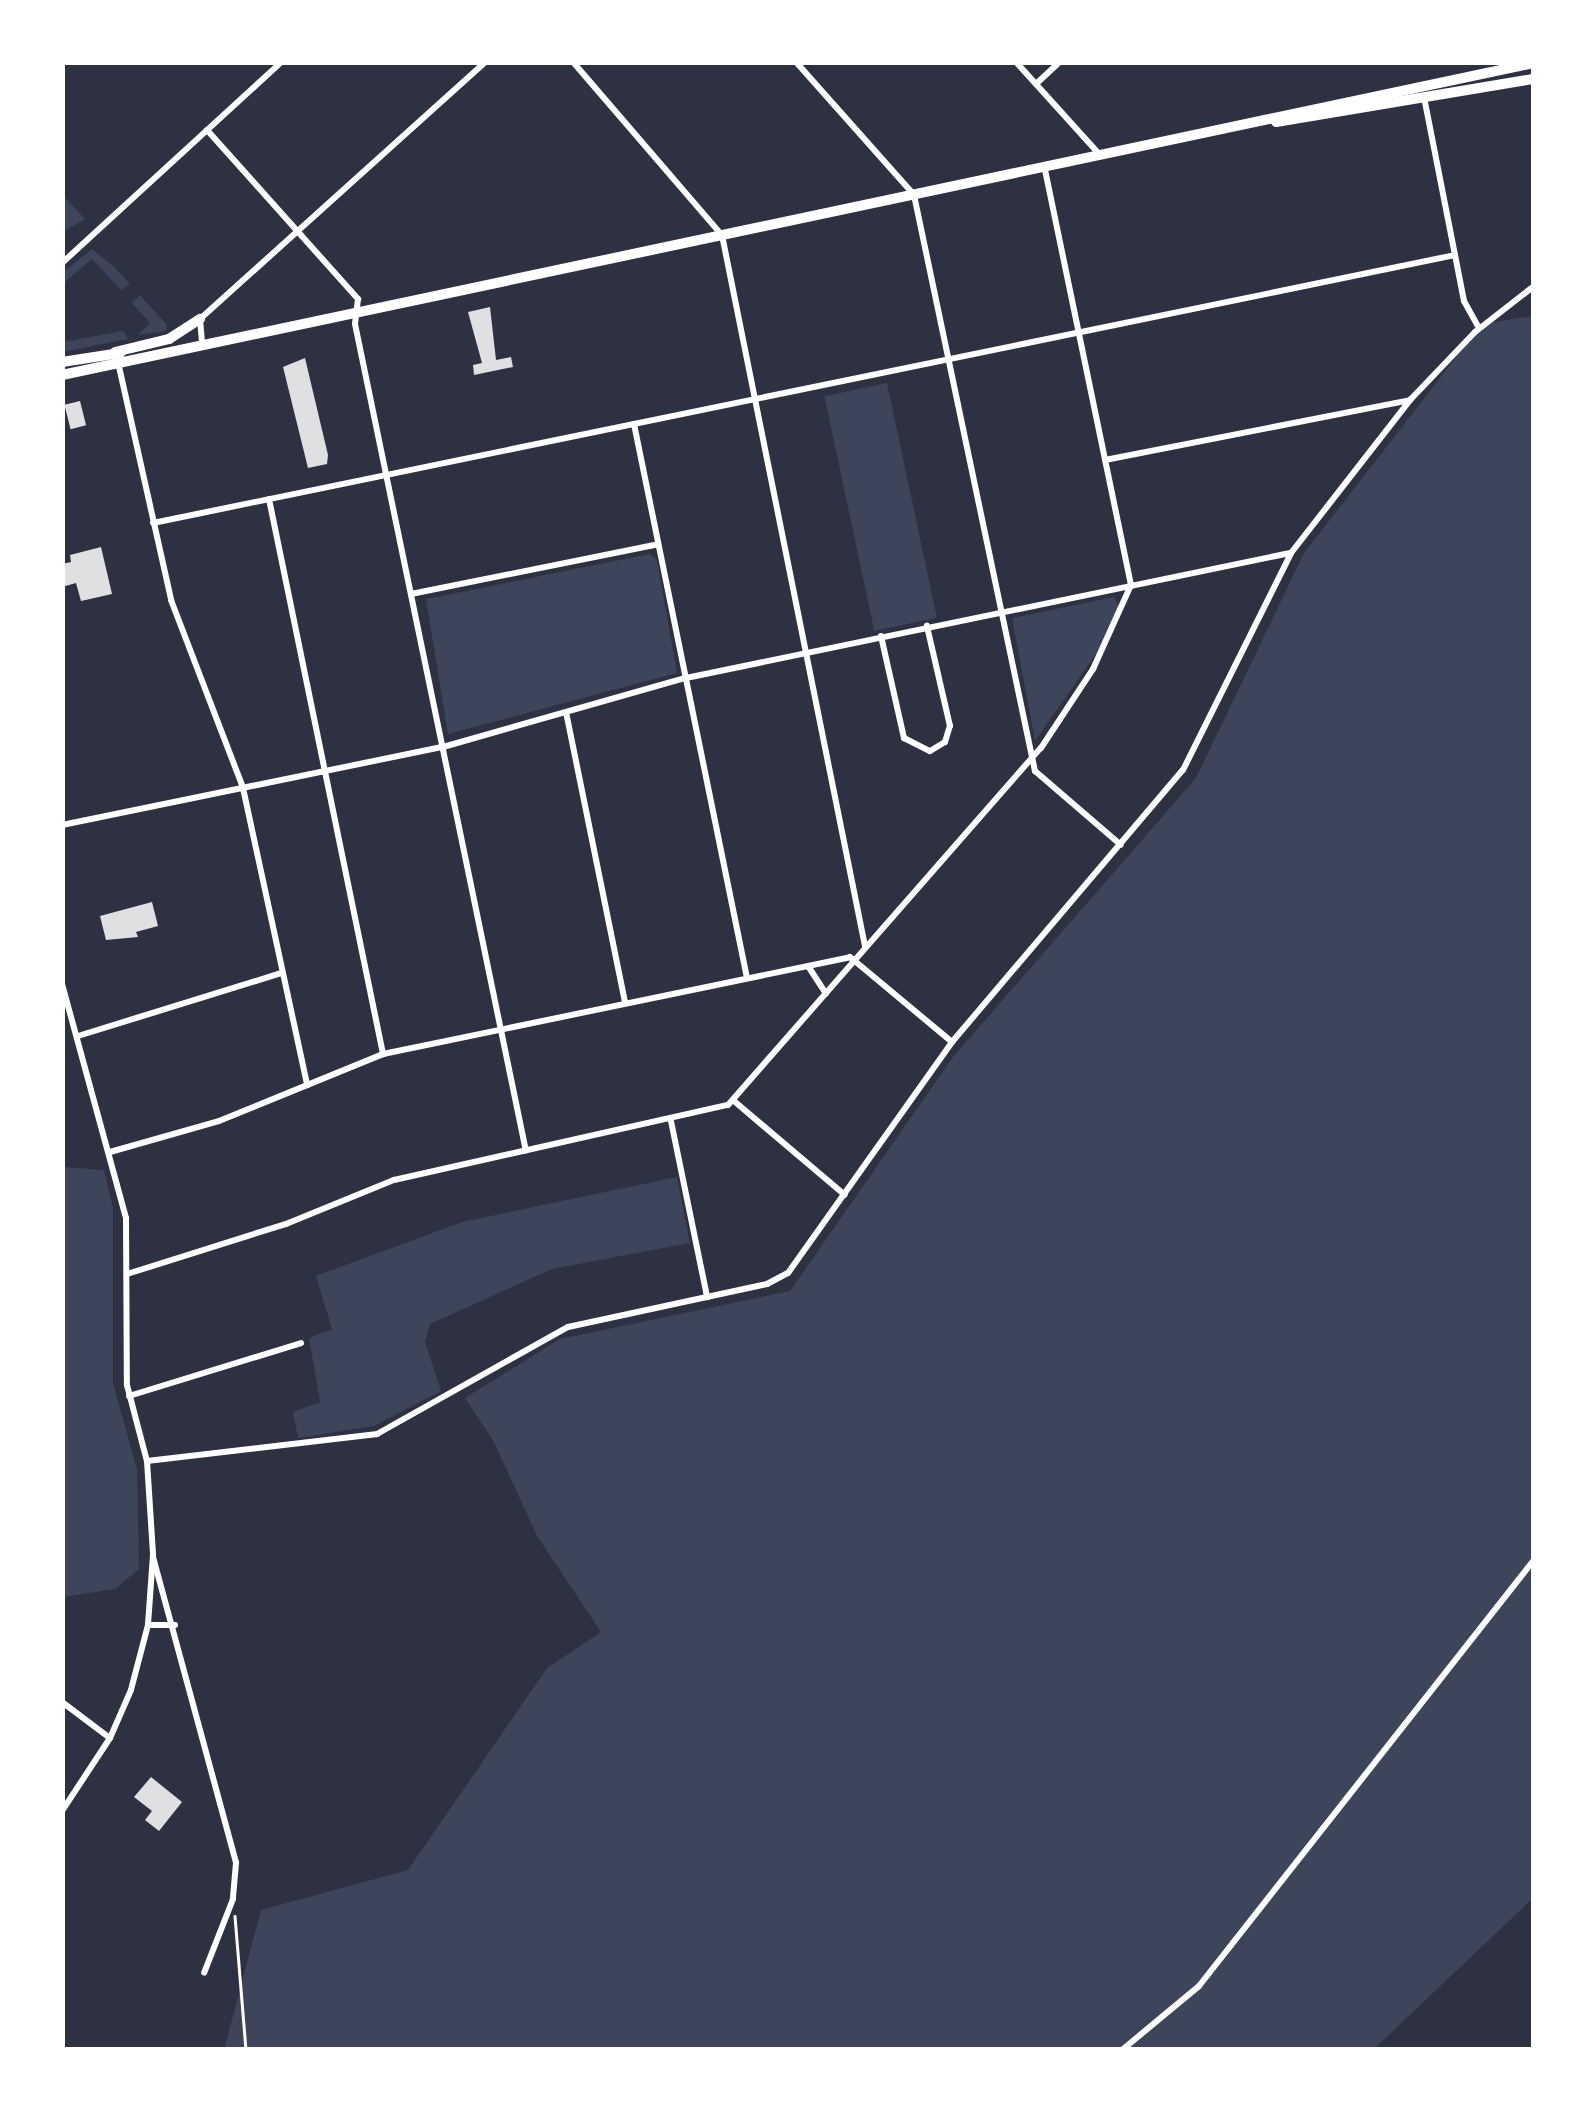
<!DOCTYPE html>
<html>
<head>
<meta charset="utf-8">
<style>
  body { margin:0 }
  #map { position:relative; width:1596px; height:2112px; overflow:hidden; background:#2d3142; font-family:Mulish,sans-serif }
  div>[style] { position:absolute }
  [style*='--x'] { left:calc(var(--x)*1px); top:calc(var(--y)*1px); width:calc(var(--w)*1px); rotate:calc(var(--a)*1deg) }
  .green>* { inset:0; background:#3c4559; transform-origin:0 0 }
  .building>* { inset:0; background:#e0e0e3; transform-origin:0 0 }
  .path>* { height:2.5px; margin:-1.25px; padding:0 1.25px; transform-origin:1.25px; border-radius:1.25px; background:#fff }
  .minor>* { height:6px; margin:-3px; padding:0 3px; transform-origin:3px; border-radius:3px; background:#fff }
  .primary>* { height:10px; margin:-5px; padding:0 5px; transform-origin:5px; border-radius:5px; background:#fff }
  span { translate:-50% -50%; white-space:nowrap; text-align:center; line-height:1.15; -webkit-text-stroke:8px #fff; paint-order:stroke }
  .frame { position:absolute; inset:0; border:65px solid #fff; pointer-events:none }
</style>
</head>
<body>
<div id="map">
  <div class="green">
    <i style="clip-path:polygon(63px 195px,85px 219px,63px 232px)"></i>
    <i style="clip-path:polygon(92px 249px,112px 265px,130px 284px,121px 290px,92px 259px,63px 284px,63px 272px)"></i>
    <i style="clip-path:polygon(140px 295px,167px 325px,166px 331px,138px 335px,150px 323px,132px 303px)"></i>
    <i style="clip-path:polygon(1533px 316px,1533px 1898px,1374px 2049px,224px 2050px,261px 1910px,408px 1870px,547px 1668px,601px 1632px,537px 1536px,493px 1440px,465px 1398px,560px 1339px,790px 1291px,953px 1057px,1196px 778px,1304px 553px,1482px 324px)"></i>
    <i style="clip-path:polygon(123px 331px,128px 339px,63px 352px,63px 342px)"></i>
    <i style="left:887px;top:383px;width:240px;height:64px;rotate:78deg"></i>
    <i style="clip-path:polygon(650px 554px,657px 560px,677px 673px,448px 734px,426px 599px)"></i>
    <i style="clip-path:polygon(1114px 597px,1119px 607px,1096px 654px,1035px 741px,1012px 618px)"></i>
    <i style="clip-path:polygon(63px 1167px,104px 1170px,113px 1208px,113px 1383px,137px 1469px,139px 1569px,115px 1589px,63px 1597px)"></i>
    <i style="clip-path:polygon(677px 1177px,690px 1243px,552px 1269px,430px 1324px,425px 1342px,441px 1391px,374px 1426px,298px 1438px,293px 1412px,320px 1402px,309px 1338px,332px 1329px,316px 1276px,462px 1222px)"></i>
  </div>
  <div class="building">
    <i style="clip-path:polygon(490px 307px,496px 360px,511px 357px,513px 367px,474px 375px,473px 365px,482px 363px,468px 312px)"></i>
    <i style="clip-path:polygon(305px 358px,328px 455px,327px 464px,308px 468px,283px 367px)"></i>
    <i style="left:80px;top:401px;width:25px;height:16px;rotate:76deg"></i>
    <i style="clip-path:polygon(101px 547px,112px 594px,81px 601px,76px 583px,62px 587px,62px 564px,71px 562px,70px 555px)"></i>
    <i style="clip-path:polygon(152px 902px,158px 926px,136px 932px,138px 937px,106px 940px,100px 916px)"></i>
    <i style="clip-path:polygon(151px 1777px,182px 1802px,159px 1831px,145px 1820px,152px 1811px,134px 1797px)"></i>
  </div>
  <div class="path">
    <i style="--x:235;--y:1916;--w:134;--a:85.3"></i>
  </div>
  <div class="minor">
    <i style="--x:573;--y:62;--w:228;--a:49.3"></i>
    <i style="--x:722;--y:235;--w:725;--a:78.63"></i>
    <i style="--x:796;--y:62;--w:178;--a:48.4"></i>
    <i style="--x:914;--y:195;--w:589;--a:78.14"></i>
    <i style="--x:1035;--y:771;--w:113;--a:40.7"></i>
    <i style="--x:1016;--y:62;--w:124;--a:47.9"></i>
    <i style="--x:1036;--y:84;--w:33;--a:-43"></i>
    <i style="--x:1424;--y:97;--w:208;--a:78.9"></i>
    <i style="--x:1464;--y:301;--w:31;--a:61"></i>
    <i style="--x:207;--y:130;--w:227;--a:48.2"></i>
    <i style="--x:358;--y:299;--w:25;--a:97"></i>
    <i style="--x:355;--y:324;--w:844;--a:78.32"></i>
    <i style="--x:62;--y:263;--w:297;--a:-42.5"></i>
    <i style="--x:202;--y:342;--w:23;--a:-95"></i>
    <i style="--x:200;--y:319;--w:384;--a:-42"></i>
    <i style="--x:118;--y:362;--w:244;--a:77.4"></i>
    <i style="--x:171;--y:600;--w:201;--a:69"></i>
    <i style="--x:243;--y:788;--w:304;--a:77.8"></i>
    <i style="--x:634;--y:424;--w:565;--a:78.47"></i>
    <i style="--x:1105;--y:460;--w:311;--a:-11.1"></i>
    <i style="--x:269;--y:499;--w:567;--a:78.39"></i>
    <i style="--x:153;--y:523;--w:1329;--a:-11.63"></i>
    <i style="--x:411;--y:594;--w:252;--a:-11.4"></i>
    <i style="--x:881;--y:636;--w:105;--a:77.3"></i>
    <i style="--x:904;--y:738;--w:29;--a:27"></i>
    <i style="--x:930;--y:751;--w:17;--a:-31"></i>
    <i style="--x:945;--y:742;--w:17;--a:-73"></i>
    <i style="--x:950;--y:726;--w:103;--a:-103"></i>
    <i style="--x:566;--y:712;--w:297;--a:78.5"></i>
    <i style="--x:62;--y:825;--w:389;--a:-11.6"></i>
    <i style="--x:443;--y:747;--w:253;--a:-15.9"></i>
    <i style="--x:686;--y:678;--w:617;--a:-11.69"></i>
    <i style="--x:808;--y:966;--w:33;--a:57"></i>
    <i style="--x:62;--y:984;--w:243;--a:74.7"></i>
    <i style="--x:126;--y:1218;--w:167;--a:89.7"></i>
    <i style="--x:127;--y:1385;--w:79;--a:75.3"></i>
    <i style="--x:147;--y:1461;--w:94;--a:86.3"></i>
    <i style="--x:153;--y:1555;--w:70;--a:94.1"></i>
    <i style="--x:148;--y:1625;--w:67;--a:104.7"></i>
    <i style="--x:131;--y:1690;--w:52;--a:113.6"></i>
    <i style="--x:110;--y:1738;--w:87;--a:123.3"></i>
    <i style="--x:78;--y:1036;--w:214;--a:-17.2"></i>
    <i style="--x:734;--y:1101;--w:145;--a:40.3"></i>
    <i style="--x:671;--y:1121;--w:180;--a:78.4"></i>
    <i style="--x:110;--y:1152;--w:113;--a:-15.9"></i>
    <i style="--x:219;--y:1121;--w:177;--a:-22.2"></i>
    <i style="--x:383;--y:1054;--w:477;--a:-11.7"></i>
    <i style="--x:850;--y:957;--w:133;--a:39.8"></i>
    <i style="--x:127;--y:1274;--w:167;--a:-17.5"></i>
    <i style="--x:286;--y:1224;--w:117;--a:-22.2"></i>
    <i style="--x:394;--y:1180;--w:342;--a:-12.7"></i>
    <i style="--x:728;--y:1105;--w:475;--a:-48.8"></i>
    <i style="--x:1041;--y:748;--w:95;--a:-56.6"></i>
    <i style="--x:1093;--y:669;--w:92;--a:-65.7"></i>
    <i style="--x:1131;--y:585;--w:426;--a:-101.7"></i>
    <i style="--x:129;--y:1396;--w:180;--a:-17.1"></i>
    <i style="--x:147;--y:1461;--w:232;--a:-6.7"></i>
    <i style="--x:377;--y:1434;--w:219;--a:-29.3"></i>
    <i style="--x:568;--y:1327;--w:204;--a:-12.2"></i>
    <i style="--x:767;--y:1284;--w:24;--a:-28"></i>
    <i style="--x:788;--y:1273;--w:283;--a:-54.6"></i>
    <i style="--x:952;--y:1042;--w:357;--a:-49.7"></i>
    <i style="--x:1183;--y:770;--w:242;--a:-63.5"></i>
    <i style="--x:1291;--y:553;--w:195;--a:-52.1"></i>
    <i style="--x:1411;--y:399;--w:93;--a:-46.3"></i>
    <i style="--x:1475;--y:332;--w:75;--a:-37.9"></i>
    <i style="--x:153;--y:1557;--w:317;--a:74.8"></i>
    <i style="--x:236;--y:1863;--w:36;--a:95"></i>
    <i style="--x:233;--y:1899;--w:79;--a:111.4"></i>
    <i style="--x:148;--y:1625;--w:27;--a:0"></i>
    <i style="--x:62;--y:1702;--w:60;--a:36.9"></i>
    <i style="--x:1122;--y:2050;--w:100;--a:-39.7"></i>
    <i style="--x:1199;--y:1986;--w:542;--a:-51.82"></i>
  </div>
  <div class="primary">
    <i style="--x:1276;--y:122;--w:262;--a:-9.5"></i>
    <i style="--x:115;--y:352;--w:56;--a:-13.5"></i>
    <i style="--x:169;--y:339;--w:37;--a:-33"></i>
    <i style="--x:62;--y:362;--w:59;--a:-8.8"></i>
    <i style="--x:62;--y:375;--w:1505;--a:-11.97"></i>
  </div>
  <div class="frame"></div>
</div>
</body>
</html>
